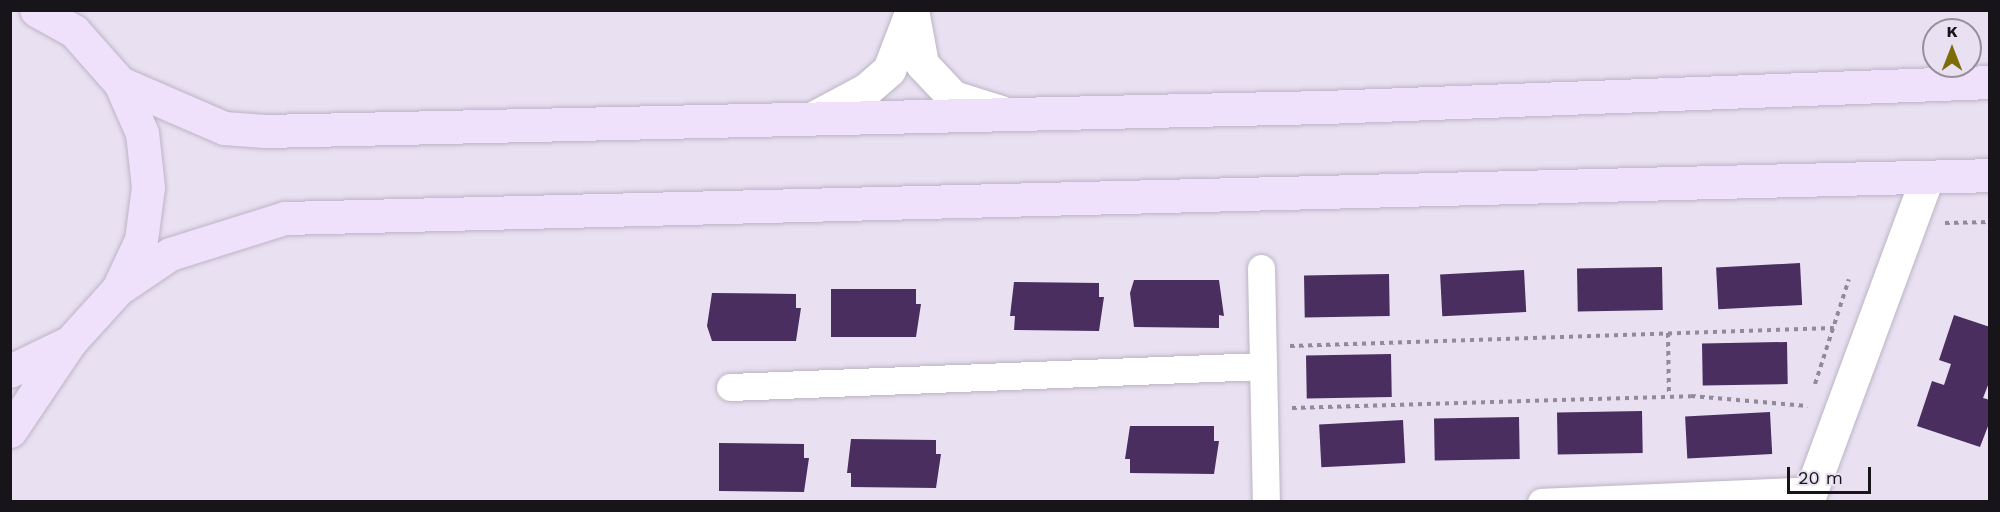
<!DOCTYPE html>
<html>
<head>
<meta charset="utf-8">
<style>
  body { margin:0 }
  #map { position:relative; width:2000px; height:512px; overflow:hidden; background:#e9e1f2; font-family:"Work Sans",sans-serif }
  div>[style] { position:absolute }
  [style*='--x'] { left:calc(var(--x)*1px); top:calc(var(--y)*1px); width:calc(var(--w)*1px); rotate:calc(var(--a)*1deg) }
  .building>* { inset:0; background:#492e5f; transform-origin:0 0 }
  .path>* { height:4px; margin-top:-2px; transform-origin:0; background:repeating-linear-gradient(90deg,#918b97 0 4.5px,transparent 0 9px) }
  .roads { filter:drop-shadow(0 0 2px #bcb4c4) drop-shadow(0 0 2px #bcb4c4) }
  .minor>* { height:27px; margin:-13.5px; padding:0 13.5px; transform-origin:13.5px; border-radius:13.5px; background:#fff }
  .tertiary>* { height:33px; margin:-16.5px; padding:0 16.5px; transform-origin:16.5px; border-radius:16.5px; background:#fff }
  .secondary>* { height:33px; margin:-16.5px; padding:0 16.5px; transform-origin:16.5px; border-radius:16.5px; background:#efe0fc }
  span { translate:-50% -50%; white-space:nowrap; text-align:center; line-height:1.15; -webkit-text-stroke:6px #e9e1f2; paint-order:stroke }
  .frame { position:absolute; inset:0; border:12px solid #17141a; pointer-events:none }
  .north { position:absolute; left:1922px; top:18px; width:60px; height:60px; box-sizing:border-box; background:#e9e1f2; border:2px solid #958f9c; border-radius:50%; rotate:0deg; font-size:16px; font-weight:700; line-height:24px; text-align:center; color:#17141a }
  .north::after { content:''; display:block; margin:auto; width:21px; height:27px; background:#7d6c07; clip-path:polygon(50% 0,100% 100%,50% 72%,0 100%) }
  .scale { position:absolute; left:1787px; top:467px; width:84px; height:27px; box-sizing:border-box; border:3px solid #17141a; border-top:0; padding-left:8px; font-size:18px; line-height:21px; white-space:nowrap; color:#17141a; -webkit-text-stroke:4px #e9e1f2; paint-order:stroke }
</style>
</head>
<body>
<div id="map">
  <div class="building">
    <i style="left:1800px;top:263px;width:42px;height:84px;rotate:87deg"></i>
    <i style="left:1662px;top:267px;width:43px;height:85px;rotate:89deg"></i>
    <i style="left:1524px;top:270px;width:42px;height:84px;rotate:87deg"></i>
    <i style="left:1389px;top:274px;width:42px;height:85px;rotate:89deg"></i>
    <i style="clip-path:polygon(1134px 280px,1219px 280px,1224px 316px,1219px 315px,1219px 328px,1134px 327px,1130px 293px)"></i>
    <i style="clip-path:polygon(1014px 282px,1099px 283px,1099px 297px,1104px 297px,1099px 331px,1014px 330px,1015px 316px,1010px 316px)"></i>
    <i style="clip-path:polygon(831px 289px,916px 289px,916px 304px,921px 304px,916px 337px,831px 337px)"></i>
    <i style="clip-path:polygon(712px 293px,796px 294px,796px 308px,801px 308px,796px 341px,712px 341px,707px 326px)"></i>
    <i style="clip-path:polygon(1954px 315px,1990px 327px,1990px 380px,1983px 398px,1990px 400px,1990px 421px,1980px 447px,1917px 426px,1932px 381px,1944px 385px,1951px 364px,1939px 360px)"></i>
    <i style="left:1787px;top:342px;width:42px;height:85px;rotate:89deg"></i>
    <i style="left:1391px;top:354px;width:43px;height:85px;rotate:89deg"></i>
    <i style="left:1642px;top:411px;width:42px;height:85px;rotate:89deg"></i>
    <i style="left:1770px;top:412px;width:42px;height:85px;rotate:87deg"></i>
    <i style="left:1519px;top:417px;width:42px;height:85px;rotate:89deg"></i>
    <i style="left:1403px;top:420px;width:43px;height:84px;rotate:87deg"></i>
    <i style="clip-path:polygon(1130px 426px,1214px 426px,1214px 441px,1219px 441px,1214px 474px,1130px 473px,1130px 459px,1125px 459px)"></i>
    <i style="clip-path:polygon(851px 439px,936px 440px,936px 454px,941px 454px,936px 488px,851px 487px,851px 473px,847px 473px)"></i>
    <i style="clip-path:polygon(719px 443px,804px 444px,804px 458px,809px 458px,804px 492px,719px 491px)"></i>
  </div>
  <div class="path">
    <i style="--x:1945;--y:223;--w:45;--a:-1.3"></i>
    <i style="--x:1668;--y:333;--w:63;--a:89.1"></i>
    <i style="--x:1290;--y:346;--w:544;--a:-1.9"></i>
    <i style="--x:1815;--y:384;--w:110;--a:-72.1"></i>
    <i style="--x:1292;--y:408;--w:399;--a:-1.7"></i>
    <i style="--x:1691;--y:396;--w:117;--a:4.9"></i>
  </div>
  <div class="roads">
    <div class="minor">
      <i style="--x:1261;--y:268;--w:234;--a:88.8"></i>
      <i style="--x:730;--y:387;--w:533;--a:-2.26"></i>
      <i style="--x:1541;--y:502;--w:270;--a:-2.5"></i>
    </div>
    <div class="tertiary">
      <i style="--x:912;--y:10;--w:55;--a:79.5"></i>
      <i style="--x:922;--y:64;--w:45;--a:46.8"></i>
      <i style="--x:953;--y:97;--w:50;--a:17.4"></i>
      <i style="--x:813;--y:118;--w:61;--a:-28.2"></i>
      <i style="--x:867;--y:89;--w:29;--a:-41"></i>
      <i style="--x:889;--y:70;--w:64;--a:-69"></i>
      <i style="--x:1807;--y:502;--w:346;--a:-69.7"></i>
    </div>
    <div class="secondary">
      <i style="--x:120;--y:83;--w:113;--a:23.4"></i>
      <i style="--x:224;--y:128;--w:41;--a:4.2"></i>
      <i style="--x:265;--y:131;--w:1060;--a:-1.3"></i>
      <i style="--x:1325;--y:107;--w:665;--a:-2.15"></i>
      <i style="--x:118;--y:289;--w:63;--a:-33.9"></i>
      <i style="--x:170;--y:254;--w:121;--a:-17.4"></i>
      <i style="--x:285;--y:218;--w:1706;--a:-1.44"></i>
      <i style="--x:10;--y:371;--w:67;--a:-25.8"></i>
      <i style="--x:70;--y:342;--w:72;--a:-47.8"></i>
      <i style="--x:118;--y:289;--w:54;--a:-64.9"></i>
      <i style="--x:141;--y:240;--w:53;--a:-82.5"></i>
      <i style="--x:148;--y:187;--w:54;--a:-96.3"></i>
      <i style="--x:142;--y:133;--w:55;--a:-113.7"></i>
      <i style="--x:120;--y:83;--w:69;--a:-131.5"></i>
      <i style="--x:74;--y:31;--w:43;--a:-151.1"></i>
      <i style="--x:10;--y:431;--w:104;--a:-56"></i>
    </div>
  </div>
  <div class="frame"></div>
  <div class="north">K</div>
  <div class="scale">20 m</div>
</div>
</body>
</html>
